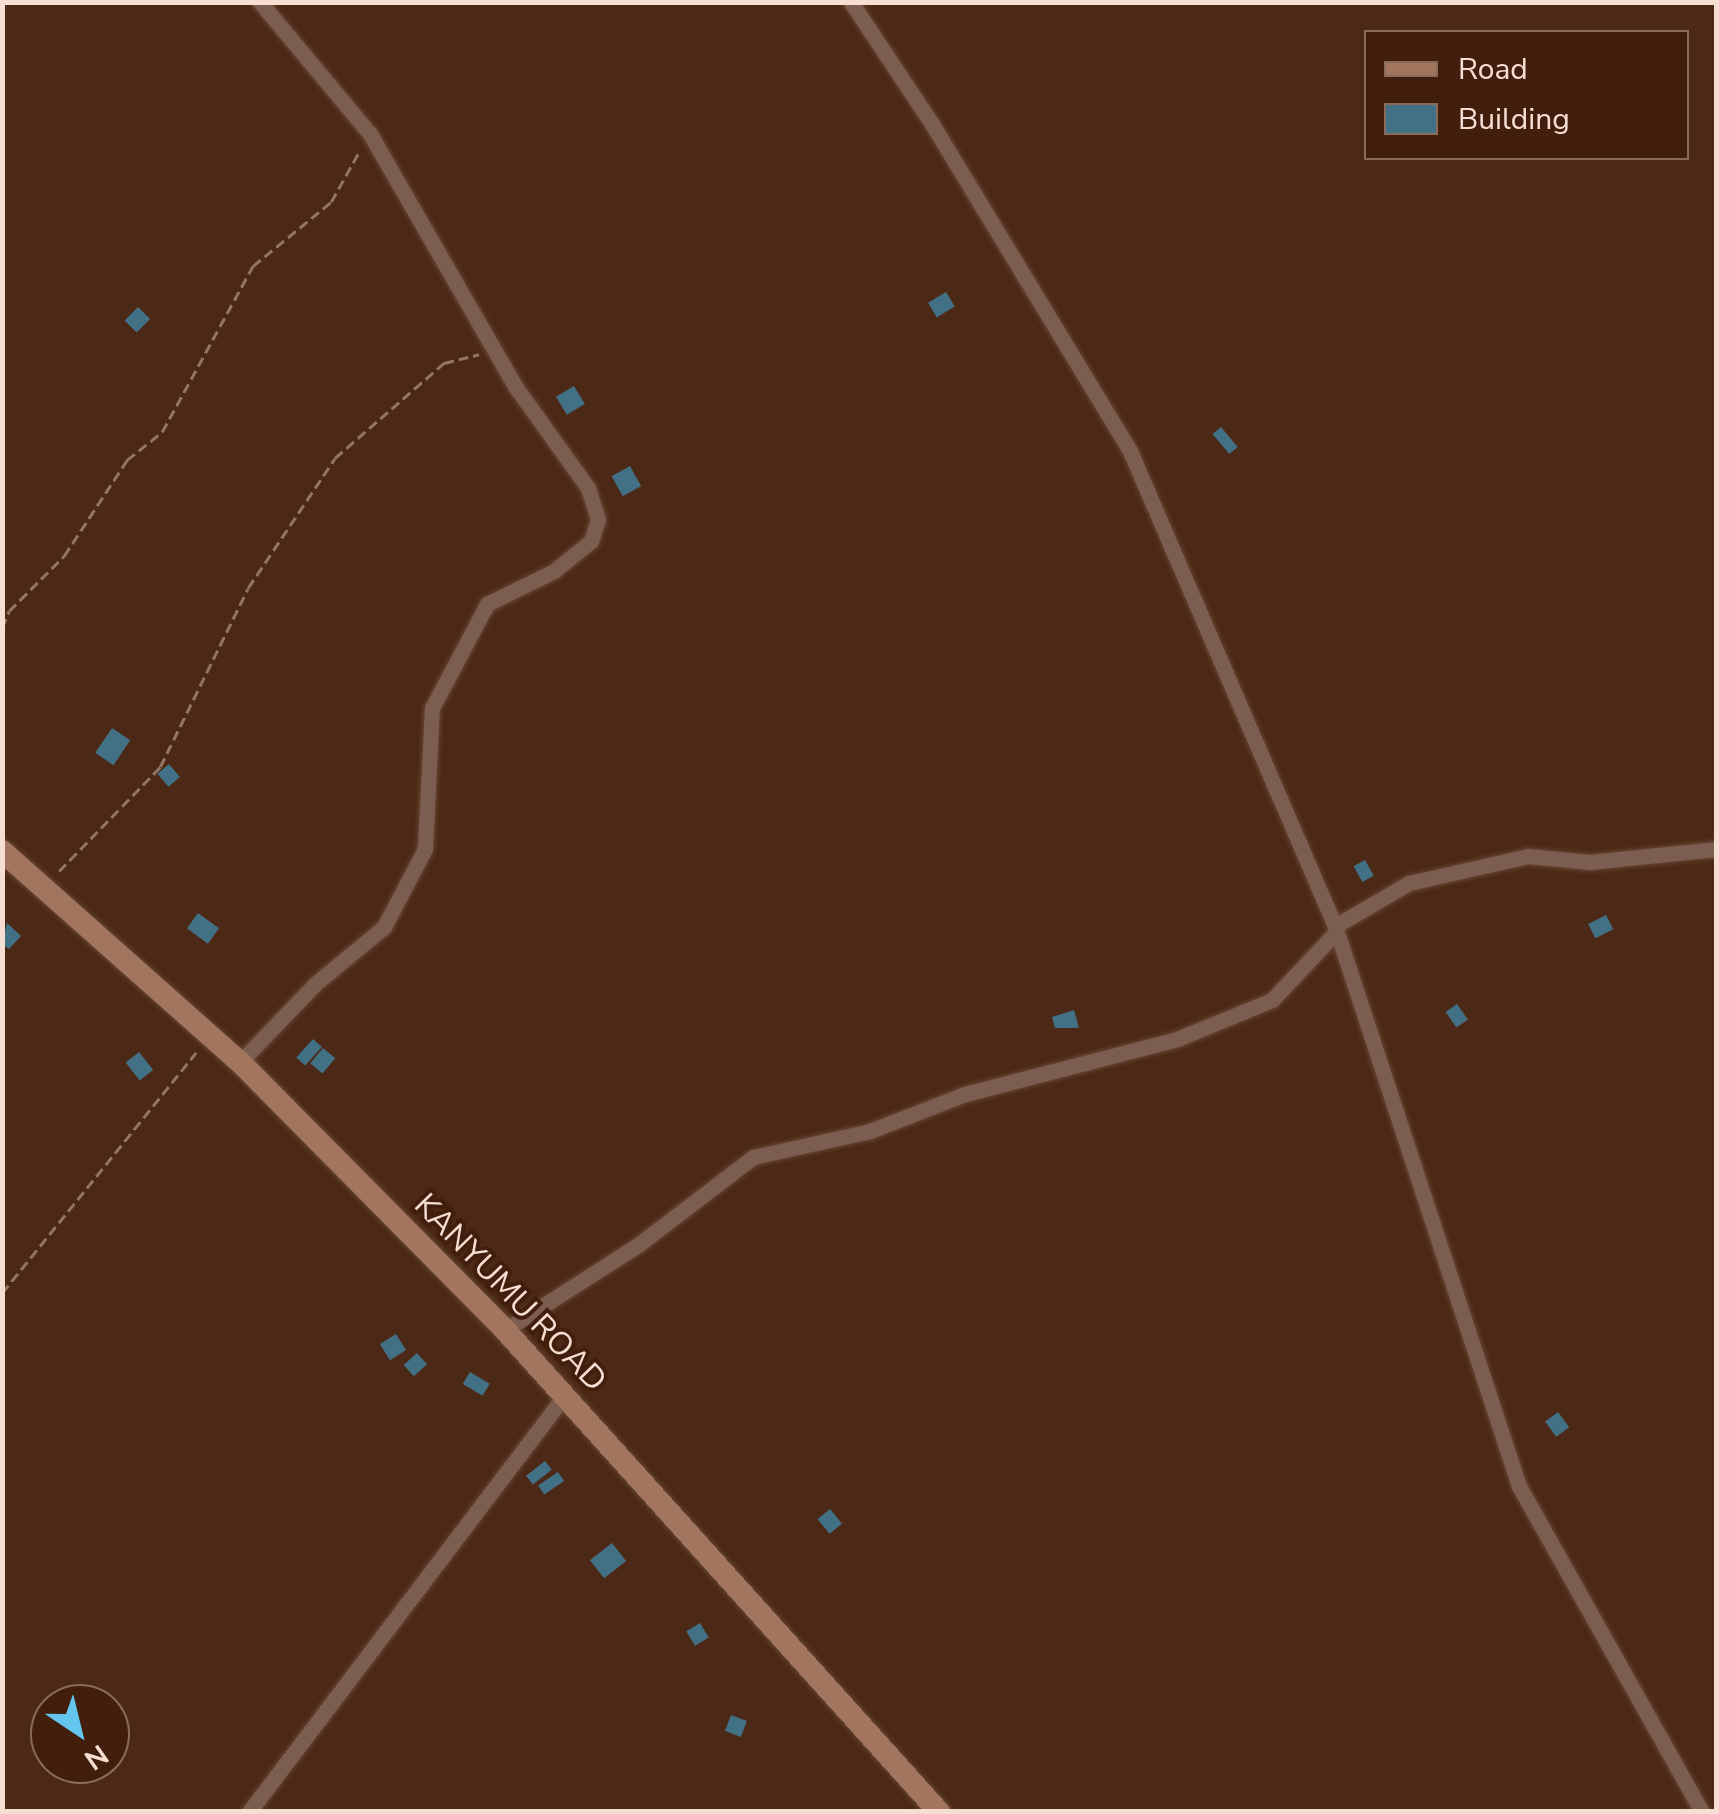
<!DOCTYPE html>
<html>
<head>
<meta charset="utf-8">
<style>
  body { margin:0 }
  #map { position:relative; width:1719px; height:1814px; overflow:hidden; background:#4c2916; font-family:"Nunito Sans",sans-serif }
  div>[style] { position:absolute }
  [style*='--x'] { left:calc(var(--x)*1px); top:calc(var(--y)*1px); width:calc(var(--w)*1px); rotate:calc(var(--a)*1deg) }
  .building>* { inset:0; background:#427085; transform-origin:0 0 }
  .path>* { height:2.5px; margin-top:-1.25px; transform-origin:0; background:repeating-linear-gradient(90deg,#937565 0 10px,transparent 0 15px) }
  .roads { filter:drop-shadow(0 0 2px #674634) drop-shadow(0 0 2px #674634) }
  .street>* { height:15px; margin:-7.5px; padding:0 7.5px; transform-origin:7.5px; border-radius:7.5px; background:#7b5e50 }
  .secondary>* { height:22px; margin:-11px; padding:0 11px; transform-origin:11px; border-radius:11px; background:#a2755e }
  span { translate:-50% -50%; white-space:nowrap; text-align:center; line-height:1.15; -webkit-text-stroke:8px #411f0c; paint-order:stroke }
  .street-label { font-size:32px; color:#f6ded3 }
  .frame { position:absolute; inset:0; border:5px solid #f6ded3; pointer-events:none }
  .legend { position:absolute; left:1364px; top:30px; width:325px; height:130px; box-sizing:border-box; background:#411f0c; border:2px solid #896b5c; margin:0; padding:12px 18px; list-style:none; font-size:30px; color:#f6ded3 }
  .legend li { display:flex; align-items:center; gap:20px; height:50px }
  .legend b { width:50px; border:2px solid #896b5c }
  .north { position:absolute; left:30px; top:1684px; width:100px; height:100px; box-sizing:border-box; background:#411f0c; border:2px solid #896b5c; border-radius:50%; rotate:145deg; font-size:28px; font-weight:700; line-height:40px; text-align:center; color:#f6ded3 }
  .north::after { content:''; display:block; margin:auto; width:35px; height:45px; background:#64c5ee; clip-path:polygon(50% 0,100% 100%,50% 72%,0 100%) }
</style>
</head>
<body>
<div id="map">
  <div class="building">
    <i style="left:946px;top:292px;width:17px;height:21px;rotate:59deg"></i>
    <i style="left:138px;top:307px;width:17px;height:19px;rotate:45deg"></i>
    <i style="left:574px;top:386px;width:21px;height:21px;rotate:59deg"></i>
    <i style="left:1221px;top:427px;width:26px;height:11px;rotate:50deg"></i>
    <i style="left:630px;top:466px;width:23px;height:21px;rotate:61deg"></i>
    <i style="left:112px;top:728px;width:22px;height:30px;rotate:34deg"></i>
    <i style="left:169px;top:764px;width:17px;height:15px;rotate:50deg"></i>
    <i style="left:1365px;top:860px;width:18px;height:13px;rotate:61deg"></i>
    <i style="left:198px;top:913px;width:26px;height:19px;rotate:36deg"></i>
    <i style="left:1606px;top:915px;width:16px;height:20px;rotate:63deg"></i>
    <i style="clip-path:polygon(7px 923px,21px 936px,9px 949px,2px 944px)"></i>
    <i style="left:1457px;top:1004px;width:19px;height:14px;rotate:55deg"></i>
    <i style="clip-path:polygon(1074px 1010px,1079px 1028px,1055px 1028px,1052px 1017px)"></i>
    <i style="left:313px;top:1039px;width:12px;height:25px;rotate:42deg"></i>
    <i style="left:323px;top:1048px;width:16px;height:20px;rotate:40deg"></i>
    <i style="left:139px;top:1052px;width:23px;height:17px;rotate:52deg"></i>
    <i style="left:396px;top:1334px;width:19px;height:19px;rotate:58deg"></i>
    <i style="left:417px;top:1353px;width:15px;height:18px;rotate:48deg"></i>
    <i style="left:470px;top:1372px;width:23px;height:14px;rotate:31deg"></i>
    <i style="left:1558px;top:1412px;width:19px;height:16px;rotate:54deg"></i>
    <i style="left:545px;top:1461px;width:11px;height:24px;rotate:52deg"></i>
    <i style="left:558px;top:1472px;width:11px;height:24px;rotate:56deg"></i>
    <i style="left:830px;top:1509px;width:19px;height:16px;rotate:51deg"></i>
    <i style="left:612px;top:1543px;width:23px;height:28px;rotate:52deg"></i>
    <i style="left:700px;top:1623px;width:17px;height:16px;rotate:59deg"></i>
    <i style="left:731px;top:1715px;width:17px;height:17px;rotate:21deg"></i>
  </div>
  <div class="path">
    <i style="--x:2;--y:628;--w:18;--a:-68"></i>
    <i style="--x:9;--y:611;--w:78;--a:-45"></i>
    <i style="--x:64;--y:556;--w:115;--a:-56.7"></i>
    <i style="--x:127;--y:460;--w:45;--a:-38.7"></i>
    <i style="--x:162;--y:432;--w:189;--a:-61.3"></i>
    <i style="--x:253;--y:266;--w:101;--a:-39.4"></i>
    <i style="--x:331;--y:202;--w:57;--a:-60.8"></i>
    <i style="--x:59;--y:871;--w:145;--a:-45.8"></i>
    <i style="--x:160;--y:767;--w:199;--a:-63.8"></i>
    <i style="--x:248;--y:588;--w:156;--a:-56.2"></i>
    <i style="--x:335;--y:458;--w:145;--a:-41.1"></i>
    <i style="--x:444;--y:363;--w:36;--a:-14"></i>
    <i style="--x:2;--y:1293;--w:309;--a:-51.1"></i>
  </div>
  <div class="roads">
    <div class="street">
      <i style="--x:851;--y:2;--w:146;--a:56.4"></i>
      <i style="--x:932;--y:124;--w:382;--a:58.8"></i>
      <i style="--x:1130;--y:451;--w:517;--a:66.66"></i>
      <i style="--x:1335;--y:926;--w:589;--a:71.81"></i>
      <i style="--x:1519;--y:1486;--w:374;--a:60.7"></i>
      <i style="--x:1335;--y:926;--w:86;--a:-30.2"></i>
      <i style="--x:1409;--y:883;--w:122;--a:-12.8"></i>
      <i style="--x:1528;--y:856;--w:62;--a:5.5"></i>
      <i style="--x:1590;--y:862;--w:127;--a:-5.9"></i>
      <i style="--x:240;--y:1062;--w:108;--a:-46.1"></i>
      <i style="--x:315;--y:984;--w:89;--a:-39.6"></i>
      <i style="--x:384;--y:927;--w:88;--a:-62.3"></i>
      <i style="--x:425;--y:849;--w:141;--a:-87.2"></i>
      <i style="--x:432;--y:708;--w:118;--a:-62.1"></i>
      <i style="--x:487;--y:604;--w:75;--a:-26.2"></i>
      <i style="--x:554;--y:571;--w:48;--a:-39"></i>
      <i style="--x:591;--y:541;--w:23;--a:-72"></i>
      <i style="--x:598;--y:519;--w:33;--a:-108"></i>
      <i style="--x:588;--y:488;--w:125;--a:-125.6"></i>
      <i style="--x:515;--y:386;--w:291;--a:-119.9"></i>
      <i style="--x:370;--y:134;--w:172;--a:-129.8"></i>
      <i style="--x:505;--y:1330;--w:158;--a:-32.6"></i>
      <i style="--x:638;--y:1245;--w:145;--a:-37.4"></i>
      <i style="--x:753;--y:1157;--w:120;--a:-12.5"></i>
      <i style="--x:870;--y:1131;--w:102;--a:-21.3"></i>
      <i style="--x:965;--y:1094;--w:219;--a:-14.5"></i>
      <i style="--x:1177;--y:1039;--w:103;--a:-22.3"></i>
      <i style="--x:1272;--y:1000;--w:95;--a:-46.7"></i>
      <i style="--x:249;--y:1812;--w:523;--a:-52.85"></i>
    </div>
    <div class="secondary">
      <i style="--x:2;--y:851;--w:318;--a:41.6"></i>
      <i style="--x:240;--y:1062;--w:377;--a:45.3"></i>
      <i style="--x:505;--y:1330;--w:649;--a:48"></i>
    </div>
  </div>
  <div class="street-label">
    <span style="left:510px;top:1293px;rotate:46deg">KANYUMU ROAD</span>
  </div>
  <div class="frame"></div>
  <ul class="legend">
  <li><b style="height:12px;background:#a2755e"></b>Road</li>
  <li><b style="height:28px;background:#427085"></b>Building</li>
  </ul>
  <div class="north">N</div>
</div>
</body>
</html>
